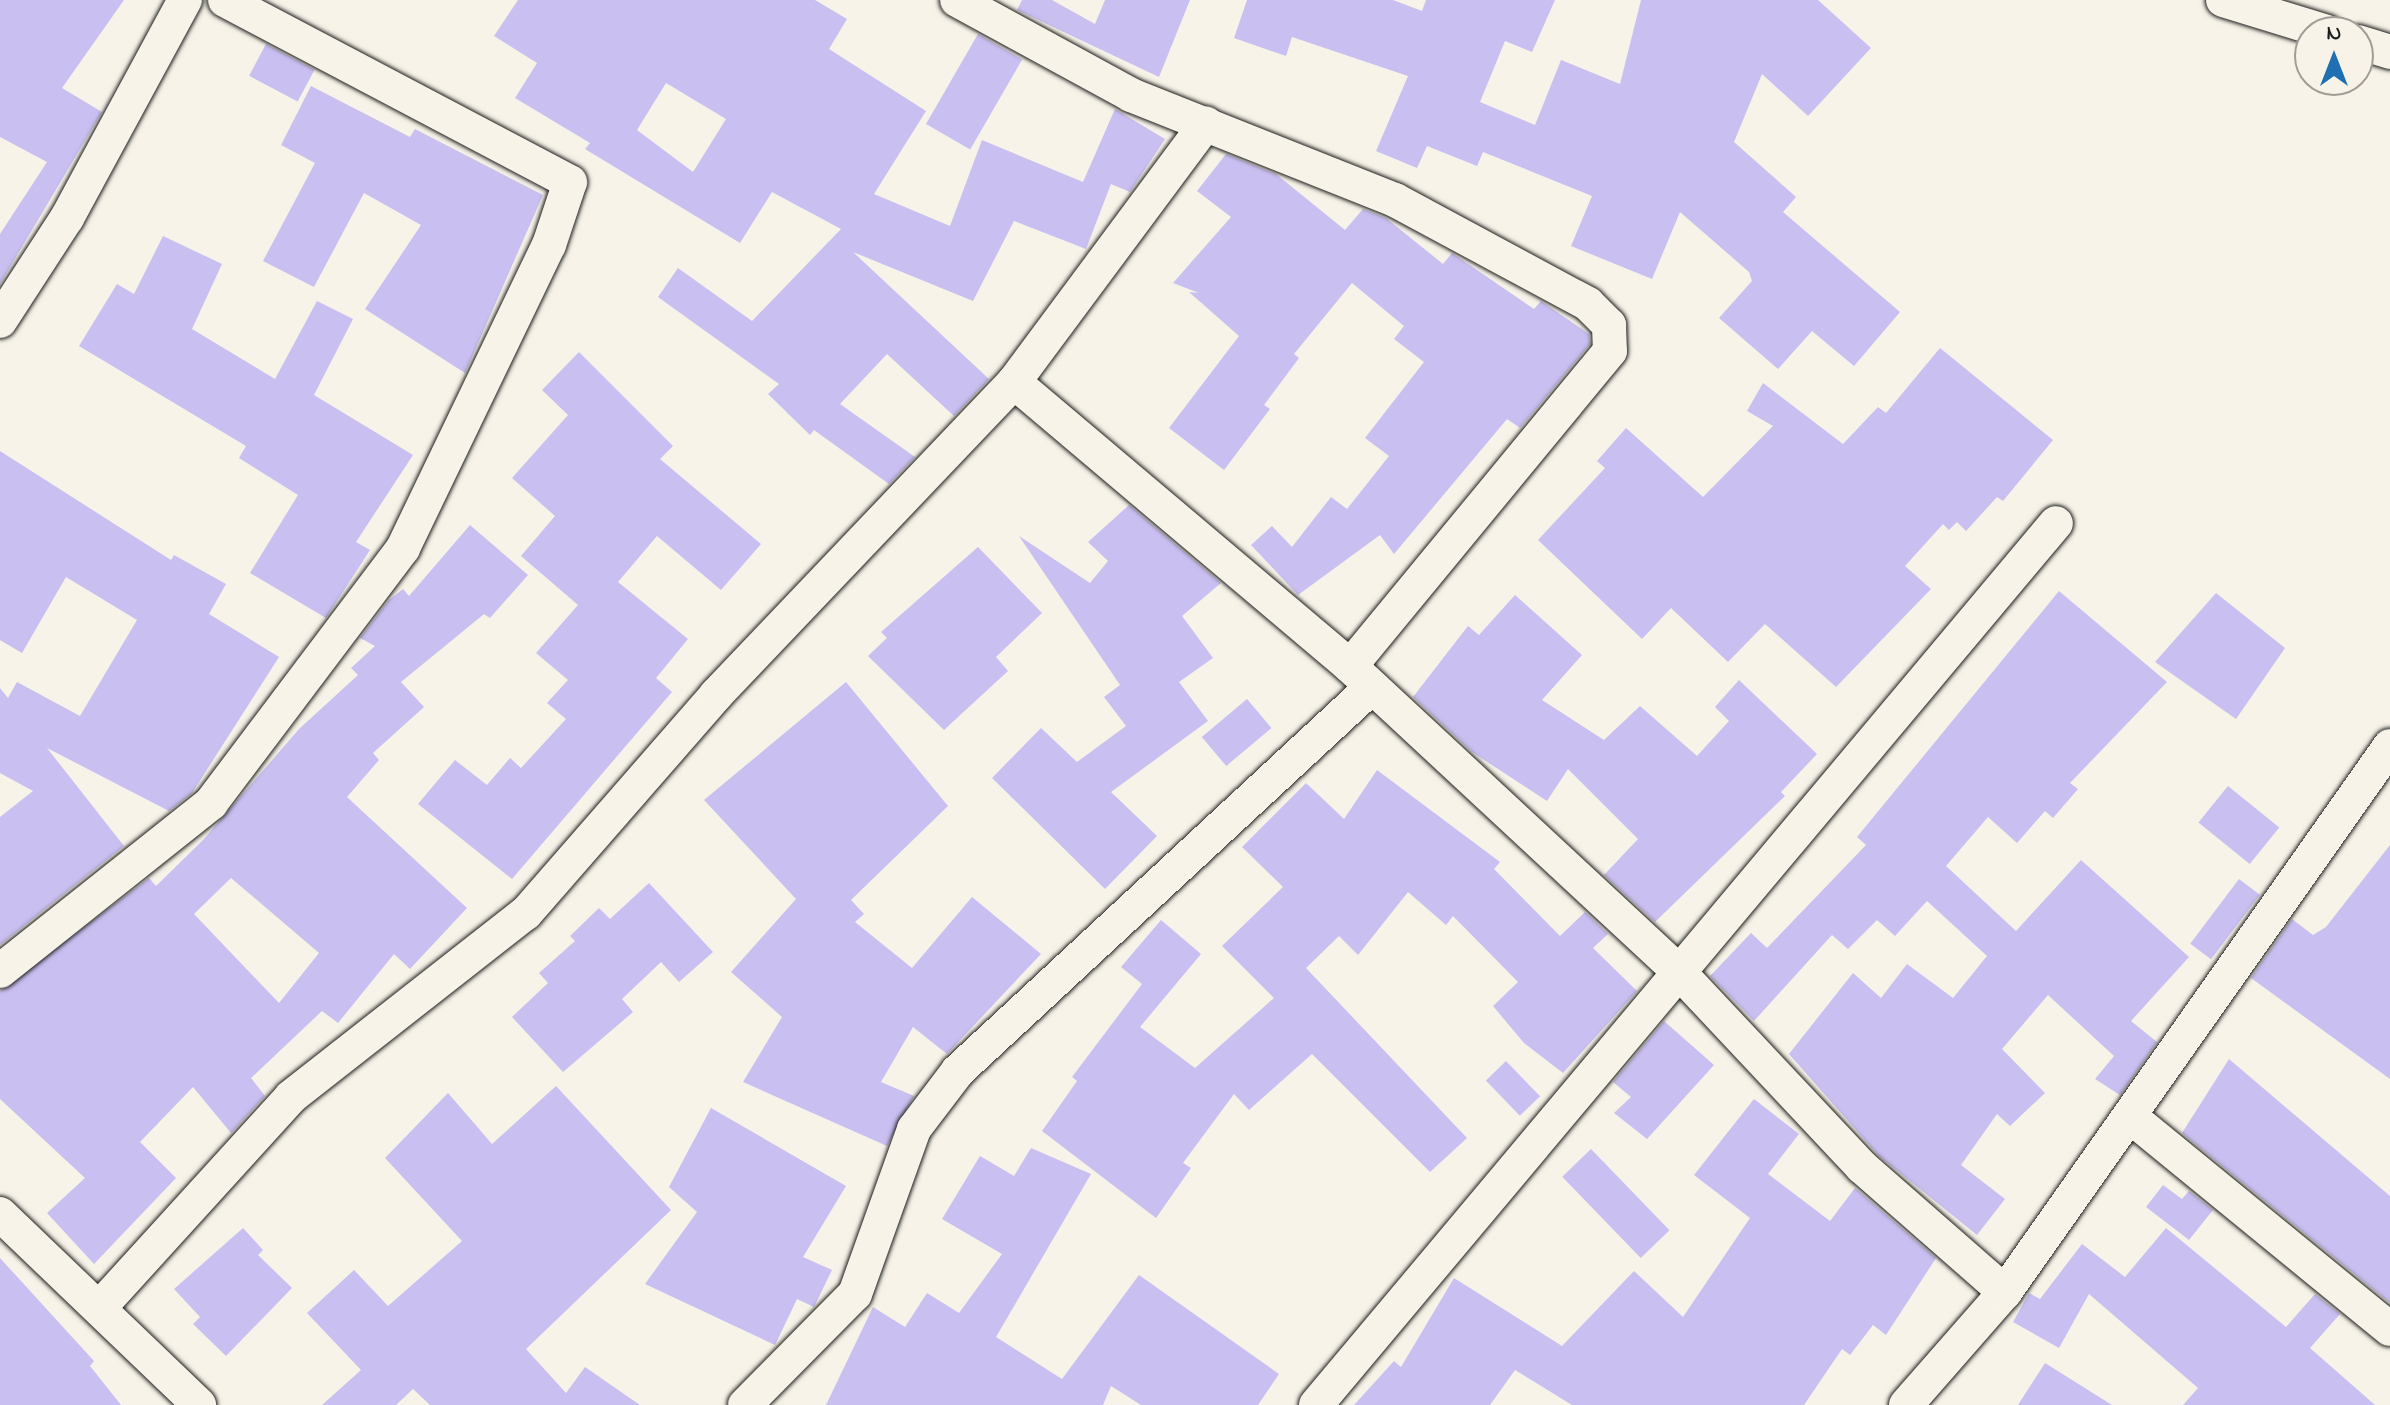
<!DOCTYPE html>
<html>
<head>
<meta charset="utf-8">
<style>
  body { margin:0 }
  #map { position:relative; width:2390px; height:1405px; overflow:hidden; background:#f7f3e8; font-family:"Indie Flower",sans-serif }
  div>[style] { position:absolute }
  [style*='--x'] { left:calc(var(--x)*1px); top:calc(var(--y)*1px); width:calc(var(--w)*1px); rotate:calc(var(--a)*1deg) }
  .building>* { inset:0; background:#cabff1; transform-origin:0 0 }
  .roads { filter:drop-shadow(0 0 2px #1c1c1c) drop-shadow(0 0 2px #1c1c1c) }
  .minor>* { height:34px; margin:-17px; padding:0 17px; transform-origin:17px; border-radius:17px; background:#f7f3e8 }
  span { translate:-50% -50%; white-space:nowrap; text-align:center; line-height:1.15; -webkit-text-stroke:8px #f7f3e8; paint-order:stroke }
  .north { position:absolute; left:2294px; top:16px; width:80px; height:80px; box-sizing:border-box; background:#f7f3e8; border:2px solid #9f9d96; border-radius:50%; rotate:0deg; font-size:22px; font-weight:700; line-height:32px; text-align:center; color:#1c1c1c }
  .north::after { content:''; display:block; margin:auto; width:28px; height:36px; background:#1f6fb2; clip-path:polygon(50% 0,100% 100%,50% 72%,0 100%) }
</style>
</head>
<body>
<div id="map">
  <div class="building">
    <i style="clip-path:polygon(0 0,124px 0,62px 88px,102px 112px,0 284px,0 234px,47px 162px,0 137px)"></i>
    <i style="clip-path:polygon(evenodd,518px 0,815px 0,847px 19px,829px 49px,926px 111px,874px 194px,950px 226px,982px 140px,1083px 182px,1115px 109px,1165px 139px,1130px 192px,1111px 184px,1086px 249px,1014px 221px,973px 301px,853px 252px,989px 379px,954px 416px,887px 354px,840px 404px,915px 457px,889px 484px,814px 430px,810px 435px,768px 394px,779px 384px,658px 297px,678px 268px,752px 321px,841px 229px,772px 192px,740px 243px,585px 149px,590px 143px,515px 98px,537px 63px,494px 36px,518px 0,666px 83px,726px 119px,693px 172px,637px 130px,666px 83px)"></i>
    <i style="clip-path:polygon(1022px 0,1052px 0,1095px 24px,1105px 0,1190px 0,1159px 77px,1017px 10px)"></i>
    <i style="clip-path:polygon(1247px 0,1393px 0,1422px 11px,1426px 0,1555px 0,1532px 52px,1505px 41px,1480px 102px,1535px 125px,1561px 60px,1620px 84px,1641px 0,1818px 0,1871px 48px,1808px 116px,1762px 74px,1734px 142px,1796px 197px,1783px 212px,1900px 312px,1854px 366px,1812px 331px,1778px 369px,1719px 318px,1752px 281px,1749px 272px,1680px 212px,1652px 279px,1571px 246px,1592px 196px,1483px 152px,1477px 166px,1427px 146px,1417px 168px,1376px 151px,1408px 76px,1292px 37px,1286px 56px,1234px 38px)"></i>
    <i style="left:978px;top:34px;width:51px;height:104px;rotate:30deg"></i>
    <i style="left:266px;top:44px;width:55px;height:36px;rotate:28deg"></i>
    <i style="clip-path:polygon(311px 86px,410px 137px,415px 129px,543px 195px,465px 373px,365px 309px,421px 225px,364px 193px,314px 287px,263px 261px,315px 163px,281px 145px)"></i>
    <i style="clip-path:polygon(1226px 154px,1276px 174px,1345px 230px,1363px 209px,1386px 218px,1443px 264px,1452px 253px,1534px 309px,1541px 301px,1589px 334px,1590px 344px,1520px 428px,1507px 419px,1394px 554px,1380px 535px,1298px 595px,1251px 545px,1272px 526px,1292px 547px,1331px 497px,1347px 509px,1389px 456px,1365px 438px,1424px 362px,1394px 339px,1404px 326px,1352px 283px,1294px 354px,1299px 358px,1264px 405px,1270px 409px,1224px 470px,1169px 428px,1239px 336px,1189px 292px,1199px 293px,1173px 283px,1231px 217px,1197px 191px)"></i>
    <i style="clip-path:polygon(163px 236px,222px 264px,192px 329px,275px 379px,317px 301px,353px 319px,314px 395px,413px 455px,356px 542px,370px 550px,326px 618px,250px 573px,298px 495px,239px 458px,246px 446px,79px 346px,117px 284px,134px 294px)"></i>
    <i style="clip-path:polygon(1940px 348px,2053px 440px,2003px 501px,1997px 497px,1966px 531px,1957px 522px,1949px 530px,1943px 524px,1905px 566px,1931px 589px,1836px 687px,1765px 624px,1728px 662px,1671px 608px,1642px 639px,1538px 540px,1605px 468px,1597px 461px,1626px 428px,1703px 497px,1773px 426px,1747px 411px,1763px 383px,1843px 444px,1878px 407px,1886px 413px)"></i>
    <i style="clip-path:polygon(579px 352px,673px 446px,660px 459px,761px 544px,721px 590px,657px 536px,618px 582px,688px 639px,656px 678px,672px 692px,512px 879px,418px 804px,455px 760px,487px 785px,510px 758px,521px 768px,566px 719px,547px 703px,568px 680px,536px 653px,578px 605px,521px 556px,555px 516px,512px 478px,568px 415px,542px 390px)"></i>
    <i style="clip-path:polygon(0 451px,171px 560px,174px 555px,226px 584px,209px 614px,279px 657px,192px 793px,169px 811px,47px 748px,124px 846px,0 945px,0 817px,33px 791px,0 773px,0 688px,8px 698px,17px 682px,80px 716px,137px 620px,66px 577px,22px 653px,0 640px)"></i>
    <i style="clip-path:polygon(1129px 505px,1221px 583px,1182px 616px,1213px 658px,1179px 682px,1208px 721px,1111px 792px,1157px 836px,1105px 889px,992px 778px,1041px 728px,1077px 762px,1126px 726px,1104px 697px,1120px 685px,1019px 536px,1090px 583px,1108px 561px,1088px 542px)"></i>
    <i style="clip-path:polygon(evenodd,470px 525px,528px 575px,490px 618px,484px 614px,401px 682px,424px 707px,373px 753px,379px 760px,347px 797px,467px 908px,410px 969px,394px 954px,338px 1023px,322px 1011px,251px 1078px,265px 1096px,231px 1133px,193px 1087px,140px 1142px,176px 1178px,94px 1264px,47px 1213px,85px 1178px,0 1099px,0 991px,149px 878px,156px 886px,203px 840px,299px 729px,358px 675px,351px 668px,375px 646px,360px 638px,389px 600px,403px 589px,409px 596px,470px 525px,231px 878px,319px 953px,279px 1003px,194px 914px,231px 878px)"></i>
    <i style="clip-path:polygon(978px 547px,1042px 613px,996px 657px,1008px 671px,944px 730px,868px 656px,887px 638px,881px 632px)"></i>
    <i style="clip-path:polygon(2059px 591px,2167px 682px,2070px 783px,2078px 789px,2053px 818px,2045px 811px,2017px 843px,1988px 817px,1946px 866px,2016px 931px,2081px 860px,2189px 957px,2131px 1021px,2157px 1042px,2120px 1095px,2095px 1079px,2114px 1056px,2048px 995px,2002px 1049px,2045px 1093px,2010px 1126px,1997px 1114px,1961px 1165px,2005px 1199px,1977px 1235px,1879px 1156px,1789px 1054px,1853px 973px,1881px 998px,1907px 964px,1953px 998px,1987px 956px,1927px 901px,1895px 936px,1877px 920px,1848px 949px,1832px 935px,1754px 1021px,1710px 976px,1751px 933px,1767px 948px,1866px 845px,1857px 837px)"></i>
    <i style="clip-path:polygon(2216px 593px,2285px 648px,2236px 719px,2155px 662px)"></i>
    <i style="clip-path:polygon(1515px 595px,1582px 655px,1542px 700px,1604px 740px,1640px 706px,1697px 756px,1729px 721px,1715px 707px,1739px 680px,1817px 754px,1781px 792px,1785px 796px,1655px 922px,1604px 875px,1638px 839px,1568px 769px,1547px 801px,1472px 752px,1413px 697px,1468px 626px,1479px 635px)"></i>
    <i style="clip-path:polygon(846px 682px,948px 806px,851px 900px,864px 914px,855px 922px,912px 968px,972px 897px,1041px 954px,947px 1054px,913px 1027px,881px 1082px,914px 1096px,887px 1146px,743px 1082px,782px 1017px,731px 972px,796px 899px,704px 800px)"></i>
    <i style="left:1247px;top:699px;width:38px;height:59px;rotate:50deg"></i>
    <i style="clip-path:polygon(1377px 770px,1500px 862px,1494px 869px,1560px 936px,1585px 912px,1608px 934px,1593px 948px,1637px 991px,1563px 1073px,1524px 1043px,1493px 1006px,1518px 982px,1453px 916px,1446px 925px,1408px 892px,1358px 955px,1339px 936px,1306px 968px,1467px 1138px,1430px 1172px,1312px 1054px,1249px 1110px,1234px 1094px,1183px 1163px,1191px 1168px,1156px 1218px,1042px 1131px,1077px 1081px,1072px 1077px,1142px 984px,1121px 967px,1161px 920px,1201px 954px,1140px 1027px,1195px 1068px,1274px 998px,1222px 946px,1283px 887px,1242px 847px,1306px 783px,1344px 819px)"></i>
    <i style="left:2228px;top:786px;width:66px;height:47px;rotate:39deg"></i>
    <i style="clip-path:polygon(2390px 845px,2390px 1079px,2251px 978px,2292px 919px,2313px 935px,2326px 927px)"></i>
    <i style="left:2239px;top:879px;width:26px;height:81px;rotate:37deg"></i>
    <i style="clip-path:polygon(649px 883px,713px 952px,679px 982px,661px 962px,622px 999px,633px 1012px,563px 1072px,512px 1017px,548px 983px,539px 973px,575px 941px,570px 936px,599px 908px,610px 919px)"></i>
    <i style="clip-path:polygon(1664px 1021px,1714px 1065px,1647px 1139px,1614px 1113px,1631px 1097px,1613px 1082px)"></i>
    <i style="clip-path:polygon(2229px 1059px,2390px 1196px,2390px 1303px,2182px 1133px)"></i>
    <i style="left:1506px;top:1061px;width:49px;height:28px;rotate:46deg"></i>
    <i style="clip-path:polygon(556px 1086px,671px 1210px,526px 1349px,566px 1393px,585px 1367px,640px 1405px,430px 1405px,413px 1389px,396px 1405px,322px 1405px,361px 1370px,307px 1313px,354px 1270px,388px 1306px,462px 1241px,385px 1158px,448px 1093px,492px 1144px)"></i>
    <i style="clip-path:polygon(1754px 1099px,1799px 1134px,1768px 1174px,1830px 1221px,1855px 1188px,1936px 1258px,1886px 1335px,1873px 1325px,1850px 1355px,1842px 1349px,1804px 1405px,1572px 1405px,1515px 1370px,1490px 1405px,1354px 1405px,1394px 1361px,1401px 1367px,1454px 1278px,1562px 1346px,1634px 1271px,1683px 1317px,1750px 1218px,1694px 1175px)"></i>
    <i style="clip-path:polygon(711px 1108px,846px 1186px,803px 1257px,832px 1270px,814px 1307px,797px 1299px,775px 1345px,645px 1284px,697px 1212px,669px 1187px)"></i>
    <i style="clip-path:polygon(1031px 1148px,1091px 1174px,996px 1337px,1062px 1379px,1139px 1275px,1279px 1374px,1258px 1405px,1141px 1405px,1111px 1386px,1103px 1405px,826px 1405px,873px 1307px,905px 1327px,927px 1293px,959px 1313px,1002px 1254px,942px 1219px,980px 1156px,1014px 1176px)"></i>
    <i style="left:1591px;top:1149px;width:113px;height:40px;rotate:46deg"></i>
    <i style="clip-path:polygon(2163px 1185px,2182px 1199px,2189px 1191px,2213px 1210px,2189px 1240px,2146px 1207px)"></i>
    <i style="clip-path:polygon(243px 1228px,263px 1250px,258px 1255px,292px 1288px,226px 1356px,193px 1324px,200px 1317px,174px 1289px)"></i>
    <i style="clip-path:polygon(2166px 1228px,2286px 1327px,2315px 1294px,2340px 1314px,2310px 1348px,2375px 1405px,2183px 1405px,2198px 1388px,2089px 1294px,2059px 1348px,2013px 1322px,2029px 1293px,2040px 1299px,2082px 1244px,2125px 1277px)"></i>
    <i style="clip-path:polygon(0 1258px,94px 1361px,90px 1366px,121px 1405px,0 1405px)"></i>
    <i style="clip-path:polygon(2045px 1363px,2112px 1405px,2018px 1405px)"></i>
  </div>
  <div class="roads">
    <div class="minor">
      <i style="--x:957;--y:0;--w:198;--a:28.6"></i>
      <i style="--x:1131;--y:95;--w:284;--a:21.7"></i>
      <i style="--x:1395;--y:200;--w:219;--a:28.3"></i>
      <i style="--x:1588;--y:304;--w:30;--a:45"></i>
      <i style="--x:1609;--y:325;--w:26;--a:88"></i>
      <i style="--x:1610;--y:351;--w:408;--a:129.5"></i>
      <i style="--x:2223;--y:0;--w:109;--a:17.1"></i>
      <i style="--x:2358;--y:42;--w:34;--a:17"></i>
      <i style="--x:0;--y:321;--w:123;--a:-57"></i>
      <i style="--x:67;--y:218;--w:248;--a:-61.6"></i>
      <i style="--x:1014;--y:382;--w:440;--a:40.2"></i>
      <i style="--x:1350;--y:666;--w:449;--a:42.9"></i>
      <i style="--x:1679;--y:972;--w:267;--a:46.8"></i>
      <i style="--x:1862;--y:1167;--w:190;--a:41.2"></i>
      <i style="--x:0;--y:971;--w:270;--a:-38.5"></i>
      <i style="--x:211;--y:803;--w:319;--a:-53"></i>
      <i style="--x:403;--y:548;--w:336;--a:-64.3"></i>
      <i style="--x:549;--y:245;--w:66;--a:-71.6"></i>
      <i style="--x:570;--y:182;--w:390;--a:-152.2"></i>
      <i style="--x:2132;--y:1118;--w:333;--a:39.3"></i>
      <i style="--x:0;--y:1214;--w:276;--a:43.8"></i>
      <i style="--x:101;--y:1306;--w:282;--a:-47.7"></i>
      <i style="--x:291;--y:1097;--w:298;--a:-38.1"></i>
      <i style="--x:526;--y:913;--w:289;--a:-48.9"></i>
      <i style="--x:716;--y:695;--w:432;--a:-46.4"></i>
      <i style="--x:1014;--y:382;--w:322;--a:-53.4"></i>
      <i style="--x:745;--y:1405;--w:156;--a:-45.3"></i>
      <i style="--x:855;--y:1294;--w:175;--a:-70.3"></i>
      <i style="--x:914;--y:1129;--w:73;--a:-52.8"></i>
      <i style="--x:958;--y:1071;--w:565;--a:-42.85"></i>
      <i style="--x:1316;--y:1405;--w:1151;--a:-50"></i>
      <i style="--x:1906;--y:1405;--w:150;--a:-48.8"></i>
      <i style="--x:2005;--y:1292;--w:668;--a:-54.81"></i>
    </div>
  </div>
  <div class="north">N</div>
</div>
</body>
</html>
